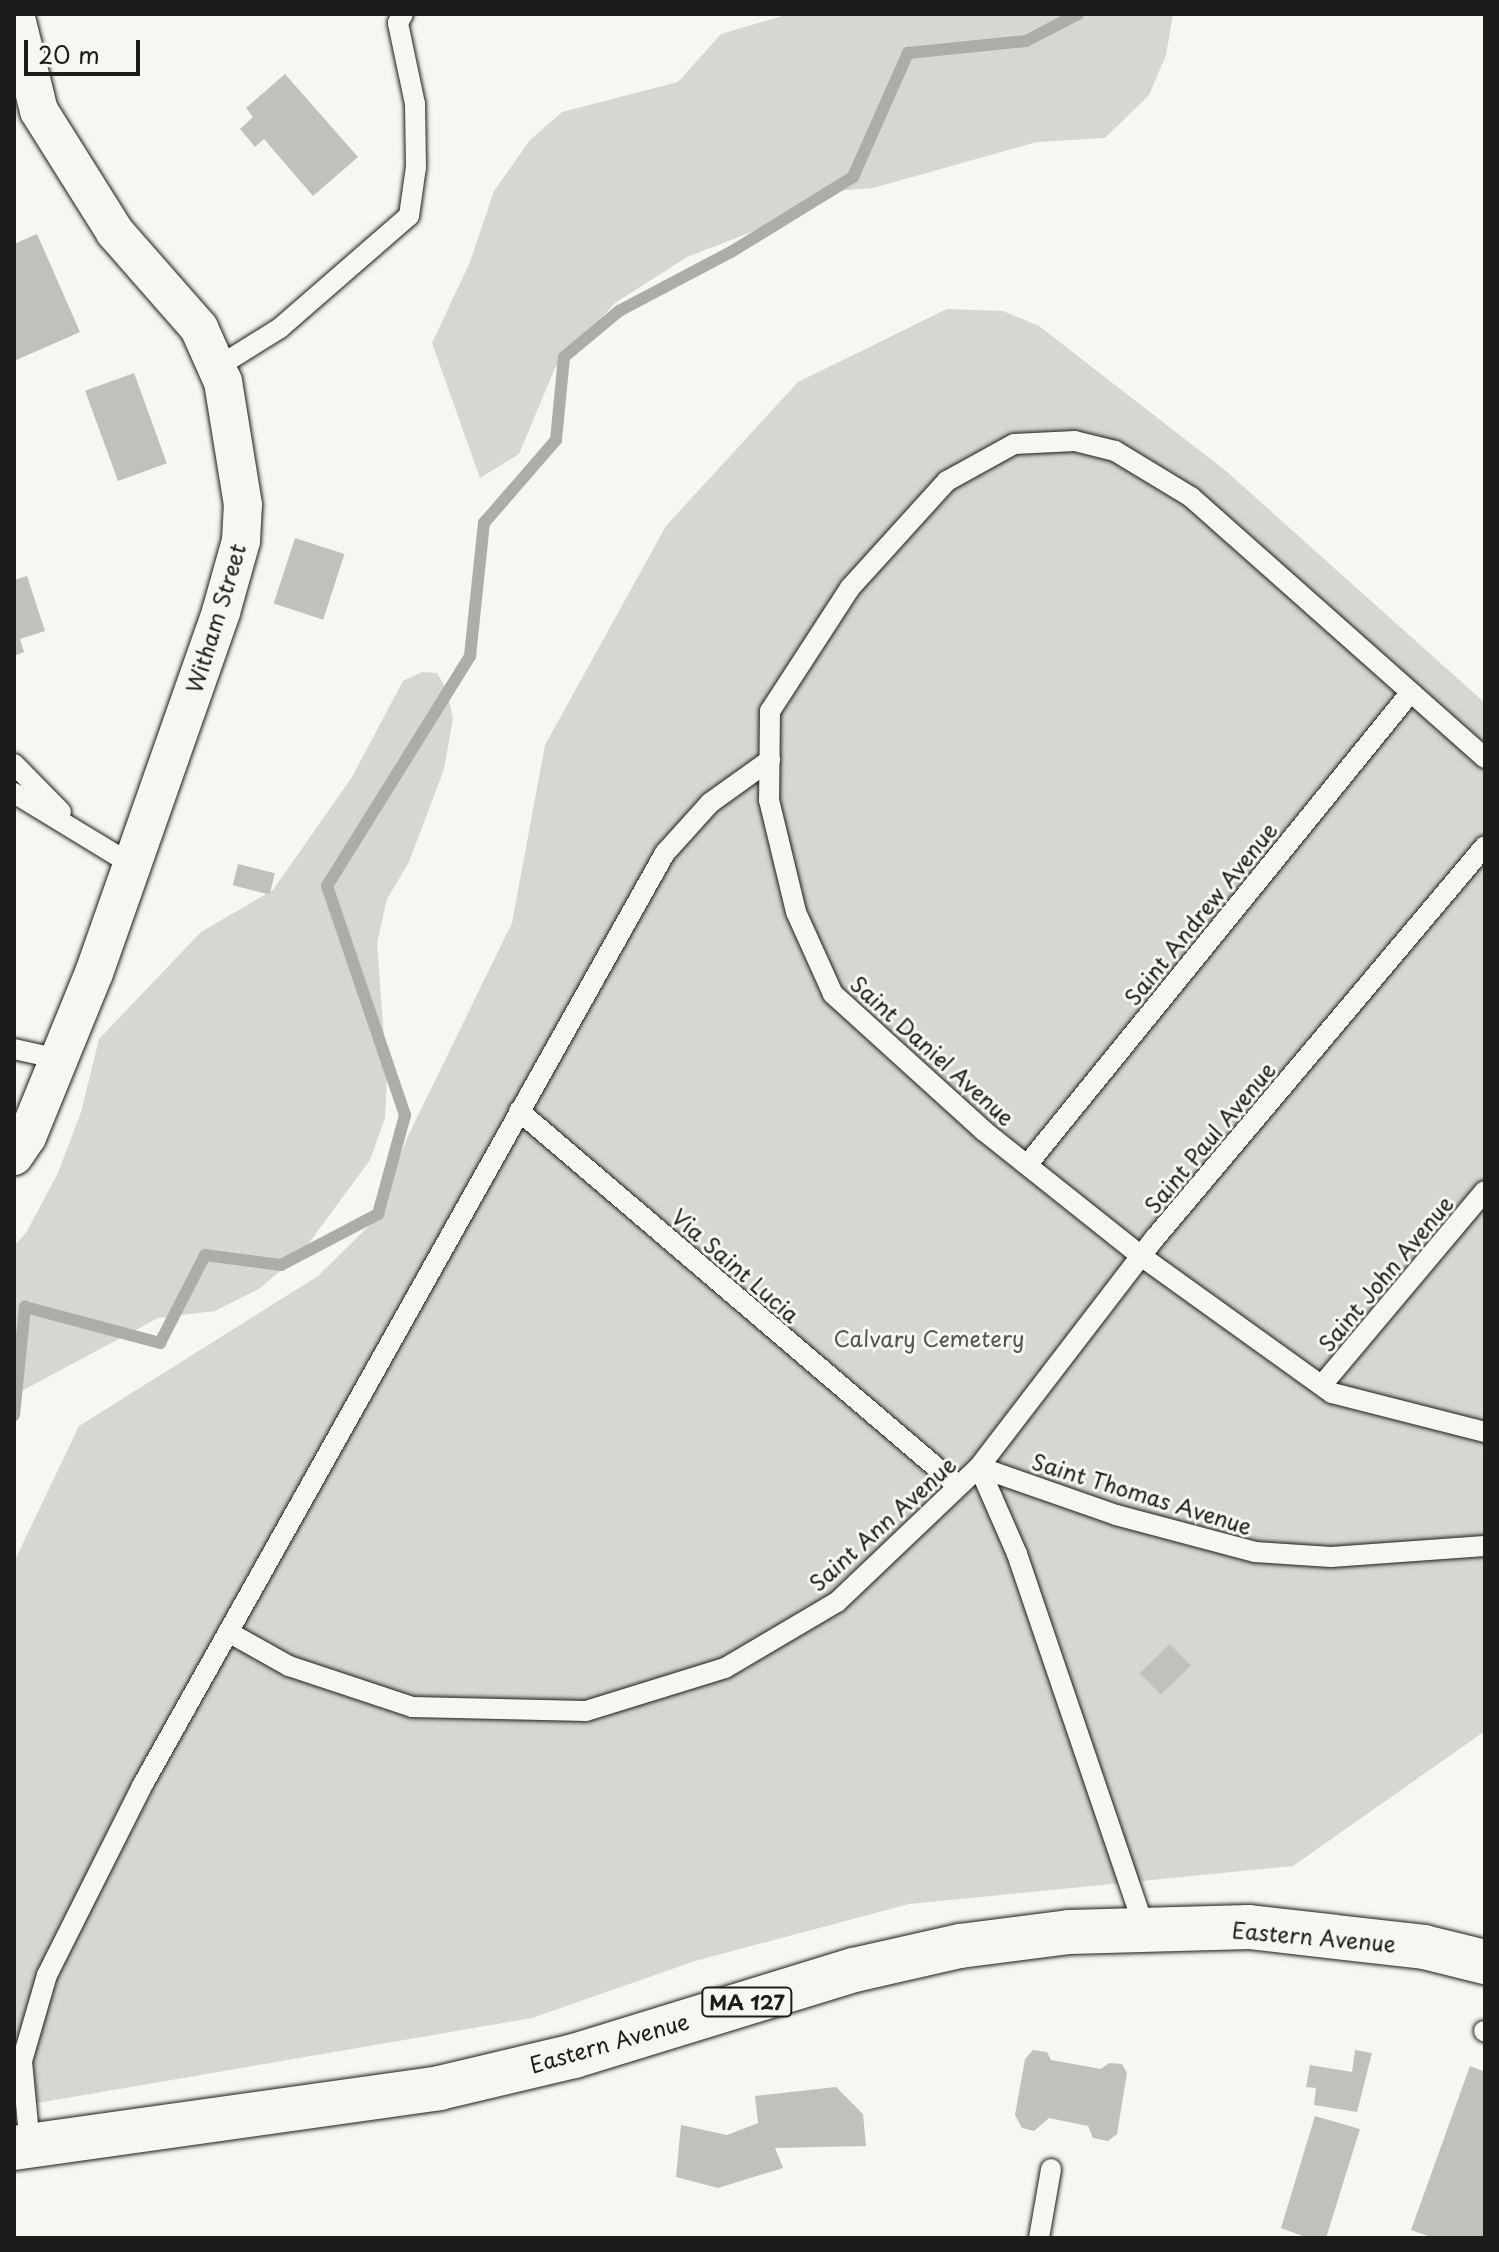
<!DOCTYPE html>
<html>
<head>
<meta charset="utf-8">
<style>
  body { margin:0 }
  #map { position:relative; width:1499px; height:2252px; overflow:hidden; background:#f6f6f2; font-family:"Playpen Sans",sans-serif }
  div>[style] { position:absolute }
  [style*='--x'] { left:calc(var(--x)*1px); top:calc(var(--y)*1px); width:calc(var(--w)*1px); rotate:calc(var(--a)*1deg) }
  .green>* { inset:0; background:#d6d6d2 }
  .stream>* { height:12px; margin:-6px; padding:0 6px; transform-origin:6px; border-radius:6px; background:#acaca9 }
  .building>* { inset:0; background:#c0c0bd; transform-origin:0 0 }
  .roads { filter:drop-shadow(0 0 2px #1c1c1c) drop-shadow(0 0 2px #1c1c1c) }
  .lane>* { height:20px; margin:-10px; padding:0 10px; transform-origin:10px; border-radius:10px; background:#f6f6f2 }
  .street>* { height:38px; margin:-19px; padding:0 19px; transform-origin:19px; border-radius:19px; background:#f6f6f2 }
  .primary>* { height:44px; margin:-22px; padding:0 22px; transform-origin:22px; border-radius:22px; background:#f6f6f2 }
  span { translate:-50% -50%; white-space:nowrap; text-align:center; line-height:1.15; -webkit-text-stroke:6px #f6f6f2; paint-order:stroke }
  .shield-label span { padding:2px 6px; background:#f6f6f2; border:2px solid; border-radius:6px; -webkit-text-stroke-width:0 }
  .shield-label { font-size:20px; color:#1c1c1c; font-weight:700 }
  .street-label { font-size:22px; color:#1c1c1c }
  .park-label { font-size:22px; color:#545453 }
  .frame { position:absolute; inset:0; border:16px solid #1c1c1c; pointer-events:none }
  .scale { position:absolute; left:24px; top:40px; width:116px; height:36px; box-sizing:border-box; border:4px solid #1c1c1c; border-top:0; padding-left:10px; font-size:24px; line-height:28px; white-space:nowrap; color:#1c1c1c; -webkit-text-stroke:6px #f6f6f2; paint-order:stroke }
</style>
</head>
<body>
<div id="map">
  <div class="green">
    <i style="clip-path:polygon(789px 14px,1173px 14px,1166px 55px,1149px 95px,1105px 138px,1037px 142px,873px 188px,822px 192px,754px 231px,687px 257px,615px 303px,555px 368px,519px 454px,480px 478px,432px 343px,470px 262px,494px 191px,530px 140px,562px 112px,678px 82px,721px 34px)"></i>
    <i style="clip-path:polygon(947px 309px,1003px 311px,1039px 326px,1226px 471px,1485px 703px,1485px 1731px,1293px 1866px,909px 1904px,695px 1961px,532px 2018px,14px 2107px,14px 1562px,79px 1426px,318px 1276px,375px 1220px,408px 1136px,512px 923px,545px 745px,666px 526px,798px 382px)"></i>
    <i style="clip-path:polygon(422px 672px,437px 673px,447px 690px,453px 719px,444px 769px,409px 862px,387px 899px,377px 943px,387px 1078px,385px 1118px,370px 1160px,303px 1251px,259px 1289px,215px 1311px,158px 1318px,14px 1395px,14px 1246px,26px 1233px,58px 1173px,81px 1112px,99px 1039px,201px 932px,273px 890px,352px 777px,403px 681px)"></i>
  </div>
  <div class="stream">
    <i style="--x:14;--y:1415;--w:109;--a:-84.2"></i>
    <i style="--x:25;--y:1307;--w:140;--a:14.9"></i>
    <i style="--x:160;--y:1343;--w:99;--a:-62.9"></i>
    <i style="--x:205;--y:1255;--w:77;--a:7.5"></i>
    <i style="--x:281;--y:1265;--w:110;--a:-27.7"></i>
    <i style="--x:378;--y:1214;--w:103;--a:-74.7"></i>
    <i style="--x:405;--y:1115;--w:242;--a:-108.8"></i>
    <i style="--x:327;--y:886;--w:271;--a:-58.1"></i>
    <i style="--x:470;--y:656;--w:134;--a:-84"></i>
    <i style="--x:484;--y:523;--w:110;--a:-49.1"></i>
    <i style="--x:556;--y:440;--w:83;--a:-84.5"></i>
    <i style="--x:564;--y:357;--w:72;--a:-39.9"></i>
    <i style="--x:619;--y:311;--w:127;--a:-27.8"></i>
    <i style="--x:731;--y:252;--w:143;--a:-31.6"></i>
    <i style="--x:853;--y:177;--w:136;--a:-66.1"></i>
    <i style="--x:908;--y:53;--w:119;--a:-5.8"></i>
    <i style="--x:1026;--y:41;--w:59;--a:-27.4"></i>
  </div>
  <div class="building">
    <i style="clip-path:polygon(285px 74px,358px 157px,313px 196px,264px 139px,255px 147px,240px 129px,253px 117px,246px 108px)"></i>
    <i style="clip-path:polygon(37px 234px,80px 332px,14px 361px,14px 244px)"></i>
    <i style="left:134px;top:373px;width:96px;height:52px;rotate:70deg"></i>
    <i style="left:295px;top:538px;width:52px;height:69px;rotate:18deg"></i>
    <i style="clip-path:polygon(27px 576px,45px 631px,20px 639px,24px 652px,14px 656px,14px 580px)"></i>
    <i style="left:238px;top:864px;width:38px;height:22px;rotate:14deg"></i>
    <i style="left:1170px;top:1644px;width:30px;height:42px;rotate:46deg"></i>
    <i style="clip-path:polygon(1033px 2050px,1047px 2052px,1051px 2060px,1101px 2069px,1109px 2063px,1122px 2064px,1127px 2073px,1117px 2134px,1108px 2141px,1093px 2138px,1088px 2126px,1049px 2118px,1034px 2131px,1022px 2128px,1015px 2115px,1025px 2059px)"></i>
    <i style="clip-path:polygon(1355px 2050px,1372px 2053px,1357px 2112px,1314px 2105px,1316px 2088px,1306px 2087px,1310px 2065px,1352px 2072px)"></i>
    <i style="clip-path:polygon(1470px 2066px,1485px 2072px,1485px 2238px,1434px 2238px,1411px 2230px)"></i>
    <i style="clip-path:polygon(836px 2087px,863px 2114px,866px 2146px,775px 2148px,783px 2168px,718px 2188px,676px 2177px,681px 2125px,727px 2135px,758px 2123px,755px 2096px)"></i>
    <i style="clip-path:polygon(1315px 2116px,1360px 2129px,1326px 2238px,1308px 2238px,1281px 2228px)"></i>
  </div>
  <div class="roads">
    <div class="lane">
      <i style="--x:216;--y:368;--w:75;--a:-32"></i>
      <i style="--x:280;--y:328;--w:171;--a:-41"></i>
      <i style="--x:409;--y:216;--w:49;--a:-81.9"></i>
      <i style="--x:416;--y:167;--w:63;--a:-90.9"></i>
      <i style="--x:415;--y:104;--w:83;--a:-101.9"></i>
      <i style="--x:398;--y:23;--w:10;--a:-61"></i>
      <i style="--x:1485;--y:758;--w:393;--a:-138.4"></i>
      <i style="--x:1191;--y:497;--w:89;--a:-148.8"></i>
      <i style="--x:1115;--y:451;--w:41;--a:-166"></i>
      <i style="--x:1075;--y:441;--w:61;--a:177.2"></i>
      <i style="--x:1014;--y:444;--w:77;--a:151.1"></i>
      <i style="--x:947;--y:481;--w:144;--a:132.2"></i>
      <i style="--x:850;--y:588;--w:147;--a:123"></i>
      <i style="--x:770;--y:711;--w:89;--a:90.6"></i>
      <i style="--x:769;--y:800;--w:115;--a:76.4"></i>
      <i style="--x:796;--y:912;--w:90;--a:65.7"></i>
      <i style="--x:833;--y:994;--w:204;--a:42.2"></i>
      <i style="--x:984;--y:1131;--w:201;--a:38.5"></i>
      <i style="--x:1141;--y:1256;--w:235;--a:35.7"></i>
      <i style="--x:1332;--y:1393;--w:158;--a:14.3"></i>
      <i style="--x:14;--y:764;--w:67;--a:45.6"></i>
      <i style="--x:14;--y:793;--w:135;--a:31.3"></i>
      <i style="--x:14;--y:1049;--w:46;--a:12.5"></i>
      <i style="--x:519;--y:1111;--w:577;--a:40.5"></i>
      <i style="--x:1027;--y:1165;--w:609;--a:-50.93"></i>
      <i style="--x:1322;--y:1385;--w:253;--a:-50"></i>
      <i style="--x:979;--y:1467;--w:145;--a:19.3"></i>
      <i style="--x:1116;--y:1515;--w:144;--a:14.9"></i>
      <i style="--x:1255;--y:1552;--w:76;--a:3.8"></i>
      <i style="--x:1331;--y:1557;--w:154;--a:-4.1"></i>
      <i style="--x:979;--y:1467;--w:95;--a:66.4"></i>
      <i style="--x:1017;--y:1554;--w:396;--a:71.2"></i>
      <i style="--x:230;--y:1633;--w:68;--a:29.2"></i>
      <i style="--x:289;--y:1666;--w:130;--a:18.4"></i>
      <i style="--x:412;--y:1707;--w:174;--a:1.3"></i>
      <i style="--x:586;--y:1711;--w:145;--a:-17.2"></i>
      <i style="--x:725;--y:1668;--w:130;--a:-30.5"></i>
      <i style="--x:837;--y:1602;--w:196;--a:-43.6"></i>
      <i style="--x:979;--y:1467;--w:289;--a:-52.5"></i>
      <i style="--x:1155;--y:1238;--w:512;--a:-49.91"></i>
      <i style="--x:1484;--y:2031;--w:1;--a:45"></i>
      <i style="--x:30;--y:2146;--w:85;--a:-95.4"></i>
      <i style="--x:22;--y:2061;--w:90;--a:-73.8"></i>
      <i style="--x:47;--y:1975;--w:212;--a:-63.3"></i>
      <i style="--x:142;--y:1786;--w:1070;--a:-60.73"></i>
      <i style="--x:665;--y:853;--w:67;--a:-48"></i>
      <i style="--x:710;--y:803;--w:74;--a:-35.6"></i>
      <i style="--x:1039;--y:2238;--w:70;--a:-80.1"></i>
    </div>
    <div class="street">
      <i style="--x:14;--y:1156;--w:23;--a:-56"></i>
      <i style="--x:27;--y:1137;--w:177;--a:-67.8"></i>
      <i style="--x:94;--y:973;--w:383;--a:-70.6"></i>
      <i style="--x:221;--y:612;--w:74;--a:-74.3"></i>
      <i style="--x:241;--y:541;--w:36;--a:-87"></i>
      <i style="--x:243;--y:505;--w:125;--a:-99.2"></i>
      <i style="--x:223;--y:382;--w:59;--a:-114"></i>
      <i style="--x:199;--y:328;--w:128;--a:-131.2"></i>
      <i style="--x:115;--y:232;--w:143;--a:-122.1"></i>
      <i style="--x:39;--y:111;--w:100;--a:-103.9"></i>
    </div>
    <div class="primary">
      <i style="--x:14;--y:2148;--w:429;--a:-8"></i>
      <i style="--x:439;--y:2088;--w:139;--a:-13.3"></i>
      <i style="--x:574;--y:2056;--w:293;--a:-17.1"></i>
      <i style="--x:854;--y:1970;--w:109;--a:-12.8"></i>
      <i style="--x:960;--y:1946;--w:110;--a:-7.3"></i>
      <i style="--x:1069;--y:1932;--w:180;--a:-1.6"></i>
      <i style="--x:1249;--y:1927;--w:176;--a:6.5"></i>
      <i style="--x:1424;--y:1947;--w:63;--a:13.8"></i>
    </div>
  </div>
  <div class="shield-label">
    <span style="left:747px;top:2002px">MA 127</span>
  </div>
  <div class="street-label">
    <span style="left:215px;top:618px;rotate:-73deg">Witham Street</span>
    <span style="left:1200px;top:913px;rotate:-51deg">Saint Andrew Avenue</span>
    <span style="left:933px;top:1050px;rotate:42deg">Saint Daniel Avenue</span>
    <span style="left:1209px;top:1137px;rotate:-50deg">Saint Paul Avenue</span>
    <span style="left:736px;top:1265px;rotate:41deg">Via Saint Lucia</span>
    <span style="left:1385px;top:1273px;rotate:-50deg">Saint John Avenue</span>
    <span style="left:1142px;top:1493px;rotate:17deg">Saint Thomas Avenue</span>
    <span style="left:882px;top:1523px;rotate:-42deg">Saint Ann Avenue</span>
    <span style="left:1314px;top:1936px;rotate:5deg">Eastern Avenue</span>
    <span style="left:609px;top:2042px;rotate:-16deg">Eastern Avenue</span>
  </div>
  <div class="park-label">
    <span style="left:929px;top:1338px">Calvary Cemetery</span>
  </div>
  <div class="frame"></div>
  <div class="scale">20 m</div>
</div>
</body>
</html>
